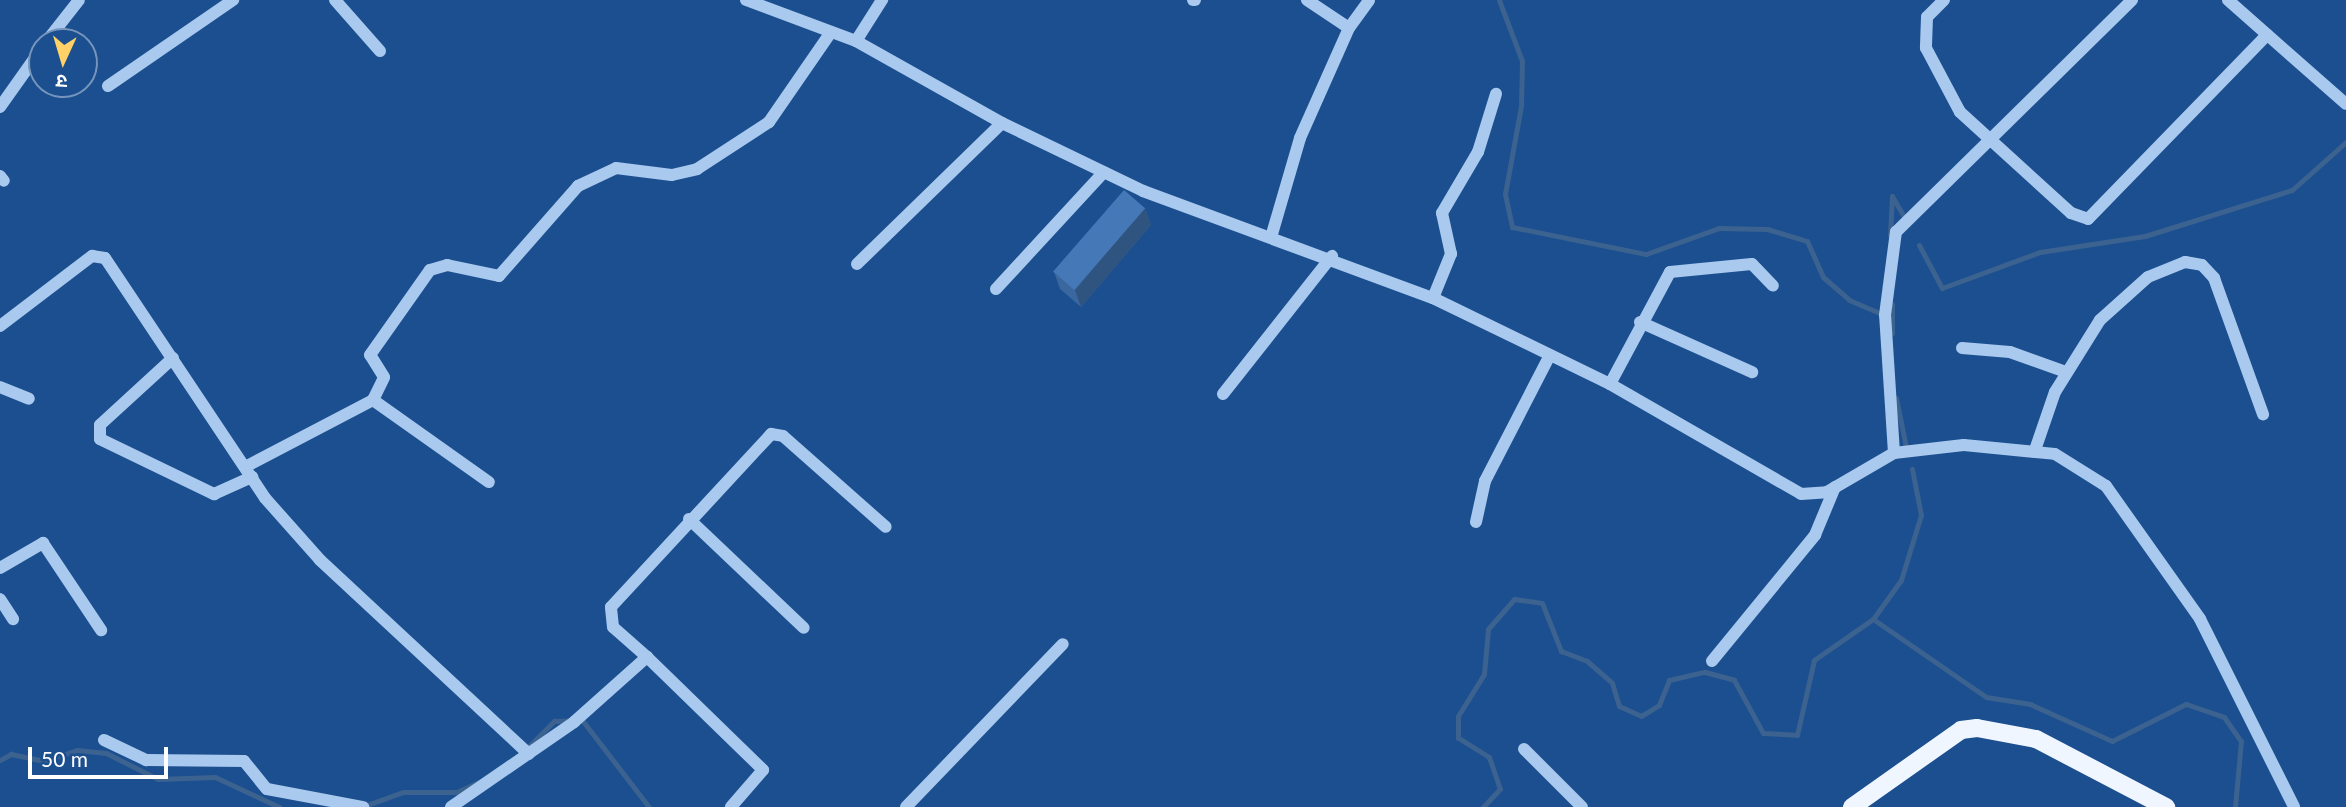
<!DOCTYPE html>
<html>
<head>
<meta charset="utf-8">
<style>
  body { margin:0 }
  #map { position:relative; width:2346px; height:807px; overflow:hidden; background:#1b4f8f; font-family:Lato,"Noto Sans Devanagari",sans-serif }
  div>[style] { position:absolute }
  [style*='--x'] { left:calc(var(--x)*1px); top:calc(var(--y)*1px); width:calc(var(--w)*1px); rotate:calc(var(--a)*1deg) }
  .stream>* { height:5px; margin:-2.5px; padding:0 2.5px; transform-origin:2.5px; border-radius:2.5px; background:#3c6290 }
  .minor>* { height:12px; margin:-6px; padding:0 6px; transform-origin:6px; border-radius:6px; background:#a9c9ee }
  .major>* { height:18px; margin:-9px; padding:0 9px; transform-origin:9px; border-radius:9px; background:#f0f6ff }
  .wall>* { inset:0; background:#3a679d }
  .shaded-wall>* { inset:0; background:#305480 }
  .building>* { inset:0; background:#4478b7; transform-origin:0 0 }
  span { translate:-50% -50%; white-space:nowrap; text-align:center; line-height:1.15; -webkit-text-stroke:5px #1b4f8f; paint-order:stroke }
  .north { position:absolute; left:28px; top:28px; width:70px; height:70px; box-sizing:border-box; background:#1b4f8f; border:2px solid #7695bc; border-radius:50%; rotate:184deg; font-size:19px; font-weight:700; line-height:28px; text-align:center; color:#fff }
  .north::after { content:''; display:block; margin:auto; width:24px; height:32px; background:#ffd166; clip-path:polygon(50% 0,100% 100%,50% 72%,0 100%) }
  .scale { position:absolute; left:28px; top:747px; width:140px; height:32px; box-sizing:border-box; border:4px solid #fff; border-top:0; padding-left:9px; font-size:21px; line-height:24px; white-space:nowrap; color:#fff; -webkit-text-stroke:5px #1b4f8f; paint-order:stroke }
</style>
</head>
<body>
<div id="map">
  <div class="stream">
    <i style="--x:1499;--y:0;--w:65;--a:69.3"></i>
    <i style="--x:1522;--y:61;--w:45;--a:91.3"></i>
    <i style="--x:1521;--y:106;--w:89;--a:100.3"></i>
    <i style="--x:1505;--y:194;--w:34;--a:78"></i>
    <i style="--x:1512;--y:227;--w:137;--a:11.4"></i>
    <i style="--x:1646;--y:254;--w:77;--a:-19.6"></i>
    <i style="--x:1719;--y:228;--w:48;--a:1.2"></i>
    <i style="--x:1767;--y:229;--w:42;--a:16.7"></i>
    <i style="--x:1807;--y:241;--w:39;--a:66"></i>
    <i style="--x:1823;--y:277;--w:35;--a:41"></i>
    <i style="--x:1849;--y:300;--w:39;--a:23"></i>
    <i style="--x:1892;--y:196;--w:22;--a:60"></i>
    <i style="--x:1890;--y:235;--w:39;--a:-87"></i>
    <i style="--x:1919;--y:245;--w:49;--a:61.9"></i>
    <i style="--x:1942;--y:288;--w:104;--a:-20.2"></i>
    <i style="--x:2040;--y:252;--w:106;--a:-8.7"></i>
    <i style="--x:2145;--y:236;--w:154;--a:-17.4"></i>
    <i style="--x:2292;--y:190;--w:72;--a:-41.6"></i>
    <i style="--x:1892;--y:333;--w:29;--a:-90"></i>
    <i style="--x:1896;--y:398;--w:50;--a:78.5"></i>
    <i style="--x:1873;--y:619;--w:137;--a:34.6"></i>
    <i style="--x:1986;--y:697;--w:45;--a:9"></i>
    <i style="--x:2030;--y:704;--w:90;--a:24.3"></i>
    <i style="--x:2112;--y:741;--w:83;--a:-26.6"></i>
    <i style="--x:2186;--y:704;--w:40;--a:18.9"></i>
    <i style="--x:2224;--y:717;--w:29;--a:55"></i>
    <i style="--x:2241;--y:741;--w:66;--a:95.2"></i>
    <i style="--x:526;--y:749;--w:40;--a:-45"></i>
    <i style="--x:554;--y:721;--w:28;--a:-2"></i>
    <i style="--x:582;--y:720;--w:110;--a:52.4"></i>
    <i style="--x:0;--y:760;--w:13;--a:-29"></i>
    <i style="--x:11;--y:754;--w:34;--a:12"></i>
    <i style="--x:44;--y:761;--w:35;--a:-18"></i>
    <i style="--x:77;--y:750;--w:29;--a:6"></i>
    <i style="--x:106;--y:753;--w:58;--a:26.6"></i>
    <i style="--x:158;--y:779;--w:57;--a:-2"></i>
    <i style="--x:215;--y:777;--w:71;--a:25.1"></i>
    <i style="--x:364;--y:806;--w:41;--a:-19.7"></i>
    <i style="--x:403;--y:792;--w:54;--a:0"></i>
    <i style="--x:457;--y:792;--w:23;--a:-25"></i>
    <i style="--x:1483;--y:807;--w:25;--a:-47"></i>
    <i style="--x:1500;--y:789;--w:34;--a:-109"></i>
    <i style="--x:1489;--y:757;--w:36;--a:-148"></i>
    <i style="--x:1458;--y:738;--w:22;--a:-90"></i>
    <i style="--x:1458;--y:716;--w:49;--a:-58.2"></i>
    <i style="--x:1484;--y:674;--w:45;--a:-84.9"></i>
    <i style="--x:1488;--y:629;--w:40;--a:-49"></i>
    <i style="--x:1514;--y:599;--w:28;--a:8"></i>
    <i style="--x:1542;--y:603;--w:52;--a:68.4"></i>
    <i style="--x:1561;--y:651;--w:28;--a:21"></i>
    <i style="--x:1587;--y:661;--w:33;--a:41"></i>
    <i style="--x:1612;--y:683;--w:24;--a:73"></i>
    <i style="--x:1619;--y:706;--w:24;--a:24"></i>
    <i style="--x:1641;--y:716;--w:21;--a:-31"></i>
    <i style="--x:1659;--y:705;--w:27;--a:-68"></i>
    <i style="--x:1669;--y:680;--w:37;--a:-13"></i>
    <i style="--x:1705;--y:672;--w:30;--a:15"></i>
    <i style="--x:1734;--y:680;--w:60;--a:61.3"></i>
    <i style="--x:1763;--y:733;--w:34;--a:3"></i>
    <i style="--x:1797;--y:735;--w:77;--a:-77.2"></i>
    <i style="--x:1814;--y:660;--w:72;--a:-34.8"></i>
    <i style="--x:1873;--y:619;--w:48;--a:-54.3"></i>
    <i style="--x:1901;--y:580;--w:68;--a:-72.9"></i>
    <i style="--x:1921;--y:515;--w:47;--a:-101.1"></i>
  </div>
  <div class="minor">
    <i style="--x:335;--y:0;--w:68;--a:48.6"></i>
    <i style="--x:746;--y:0;--w:117;--a:20.4"></i>
    <i style="--x:856;--y:41;--w:167;--a:29.3"></i>
    <i style="--x:1002;--y:123;--w:157;--a:25.7"></i>
    <i style="--x:1143;--y:191;--w:309;--a:20.3"></i>
    <i style="--x:1433;--y:298;--w:197;--a:25.9"></i>
    <i style="--x:1610;--y:384;--w:220;--a:29.9"></i>
    <i style="--x:1801;--y:494;--w:26;--a:-4"></i>
    <i style="--x:1827;--y:492;--w:78;--a:-30.2"></i>
    <i style="--x:1894;--y:453;--w:70;--a:-6.5"></i>
    <i style="--x:1964;--y:445;--w:91;--a:5.6"></i>
    <i style="--x:2055;--y:454;--w:60;--a:32.1"></i>
    <i style="--x:2106;--y:486;--w:163;--a:54.7"></i>
    <i style="--x:2200;--y:619;--w:210;--a:63.4"></i>
    <i style="--x:1193;--y:0;--w:2;--a:0"></i>
    <i style="--x:1307;--y:0;--w:50;--a:33.7"></i>
    <i style="--x:1944;--y:0;--w:24;--a:135"></i>
    <i style="--x:1927;--y:17;--w:31;--a:92"></i>
    <i style="--x:1926;--y:48;--w:72;--a:62"></i>
    <i style="--x:1960;--y:112;--w:150;--a:42.3"></i>
    <i style="--x:2071;--y:213;--w:18;--a:19"></i>
    <i style="--x:2088;--y:219;--w:257;--a:-45.8"></i>
    <i style="--x:2228;--y:0;--w:157;--a:41.4"></i>
    <i style="--x:856;--y:41;--w:49;--a:-57.6"></i>
    <i style="--x:46;--y:42;--w:53;--a:-51.8"></i>
    <i style="--x:108;--y:86;--w:152;--a:-34.5"></i>
    <i style="--x:0;--y:107;--w:72;--a:-54.6"></i>
    <i style="--x:0;--y:176;--w:6;--a:51"></i>
    <i style="--x:1272;--y:234;--w:100;--a:-73.7"></i>
    <i style="--x:1300;--y:138;--w:120;--a:-66"></i>
    <i style="--x:1349;--y:28;--w:34;--a:-54"></i>
    <i style="--x:857;--y:264;--w:202;--a:-44.2"></i>
    <i style="--x:996;--y:289;--w:159;--a:-47.3"></i>
    <i style="--x:1433;--y:298;--w:48;--a:-67.8"></i>
    <i style="--x:1451;--y:254;--w:42;--a:-102.4"></i>
    <i style="--x:1442;--y:213;--w:71;--a:-59.5"></i>
    <i style="--x:1478;--y:152;--w:61;--a:-72.8"></i>
    <i style="--x:1640;--y:322;--w:123;--a:24.1"></i>
    <i style="--x:0;--y:326;--w:116;--a:-37.3"></i>
    <i style="--x:92;--y:256;--w:13;--a:9"></i>
    <i style="--x:105;--y:258;--w:288;--a:56.3"></i>
    <i style="--x:265;--y:498;--w:83;--a:48.4"></i>
    <i style="--x:320;--y:560;--w:285;--a:42.9"></i>
    <i style="--x:1962;--y:348;--w:48;--a:4.8"></i>
    <i style="--x:2010;--y:352;--w:59;--a:19.7"></i>
    <i style="--x:173;--y:358;--w:99;--a:137.5"></i>
    <i style="--x:100;--y:425;--w:14;--a:90"></i>
    <i style="--x:100;--y:439;--w:127;--a:25.8"></i>
    <i style="--x:214;--y:494;--w:42;--a:-24.1"></i>
    <i style="--x:1610;--y:384;--w:127;--a:-61.8"></i>
    <i style="--x:1670;--y:272;--w:82;--a:-5.6"></i>
    <i style="--x:1752;--y:264;--w:30;--a:46"></i>
    <i style="--x:0;--y:387;--w:31;--a:22"></i>
    <i style="--x:1223;--y:394;--w:176;--a:-51.7"></i>
    <i style="--x:373;--y:400;--w:25;--a:-64"></i>
    <i style="--x:384;--y:377;--w:26;--a:-122"></i>
    <i style="--x:370;--y:355;--w:104;--a:-54.8"></i>
    <i style="--x:430;--y:270;--w:18;--a:-16"></i>
    <i style="--x:447;--y:265;--w:53;--a:11.9"></i>
    <i style="--x:499;--y:276;--w:120;--a:-48.7"></i>
    <i style="--x:578;--y:186;--w:42;--a:-25.3"></i>
    <i style="--x:616;--y:168;--w:56;--a:7.1"></i>
    <i style="--x:672;--y:175;--w:26;--a:-13"></i>
    <i style="--x:697;--y:169;--w:86;--a:-33.1"></i>
    <i style="--x:769;--y:122;--w:109;--a:-55.4"></i>
    <i style="--x:2035;--y:450;--w:61;--a:-71"></i>
    <i style="--x:2055;--y:392;--w:85;--a:-58"></i>
    <i style="--x:2100;--y:320;--w:64;--a:-41.9"></i>
    <i style="--x:2148;--y:277;--w:40;--a:-22"></i>
    <i style="--x:2185;--y:262;--w:17;--a:10"></i>
    <i style="--x:2202;--y:265;--w:18;--a:47"></i>
    <i style="--x:2214;--y:278;--w:145;--a:70.2"></i>
    <i style="--x:1894;--y:453;--w:138;--a:-93.7"></i>
    <i style="--x:1885;--y:315;--w:84;--a:-82.5"></i>
    <i style="--x:1896;--y:232;--w:331;--a:-44.5"></i>
    <i style="--x:245;--y:467;--w:144;--a:-27.6"></i>
    <i style="--x:373;--y:400;--w:142;--a:35.3"></i>
    <i style="--x:689;--y:519;--w:158;--a:43.5"></i>
    <i style="--x:1476;--y:522;--w:42;--a:-77.6"></i>
    <i style="--x:1485;--y:481;--w:140;--a:-62.7"></i>
    <i style="--x:0;--y:568;--w:50;--a:-30.2"></i>
    <i style="--x:43;--y:543;--w:105;--a:56.3"></i>
    <i style="--x:0;--y:599;--w:24;--a:57"></i>
    <i style="--x:647;--y:657;--w:162;--a:44.2"></i>
    <i style="--x:763;--y:770;--w:49;--a:130.9"></i>
    <i style="--x:1712;--y:661;--w:163;--a:-50.7"></i>
    <i style="--x:1815;--y:535;--w:52;--a:-67.4"></i>
    <i style="--x:104;--y:740;--w:47;--a:25.5"></i>
    <i style="--x:146;--y:760;--w:98;--a:0.6"></i>
    <i style="--x:244;--y:761;--w:36;--a:51"></i>
    <i style="--x:267;--y:789;--w:98;--a:10.6"></i>
    <i style="--x:1524;--y:749;--w:82;--a:45"></i>
    <i style="--x:451;--y:807;--w:150;--a:-34.6"></i>
    <i style="--x:574;--y:722;--w:98;--a:-41.7"></i>
    <i style="--x:647;--y:657;--w:45;--a:-138.6"></i>
    <i style="--x:613;--y:627;--w:20;--a:-96"></i>
    <i style="--x:611;--y:607;--w:236;--a:-47.2"></i>
    <i style="--x:771;--y:434;--w:12;--a:9"></i>
    <i style="--x:783;--y:436;--w:137;--a:41.5"></i>
    <i style="--x:906;--y:807;--w:226;--a:-46.1"></i>
  </div>
  <div class="major">
    <i style="--x:1852;--y:807;--w:133;--a:-35.2"></i>
    <i style="--x:1961;--y:730;--w:16;--a:-7"></i>
    <i style="--x:1977;--y:728;--w:60;--a:10.6"></i>
    <i style="--x:2036;--y:739;--w:147;--a:27.6"></i>
  </div>
  <div class="wall">
    <i style="clip-path:polygon(1145px 208px,1151px 225px,1081px 307px,1060px 289px,1054px 272px)"></i>
  </div>
  <div class="shaded-wall">
    <i style="clip-path:polygon(1145px 208px,1151px 225px,1081px 307px,1075px 290px)"></i>
  </div>
  <div class="building">
    <i style="left:1124px;top:190px;width:28px;height:108px;rotate:41deg"></i>
  </div>
  <div class="north">उ</div>
  <div class="scale">50 m</div>
</div>
</body>
</html>
